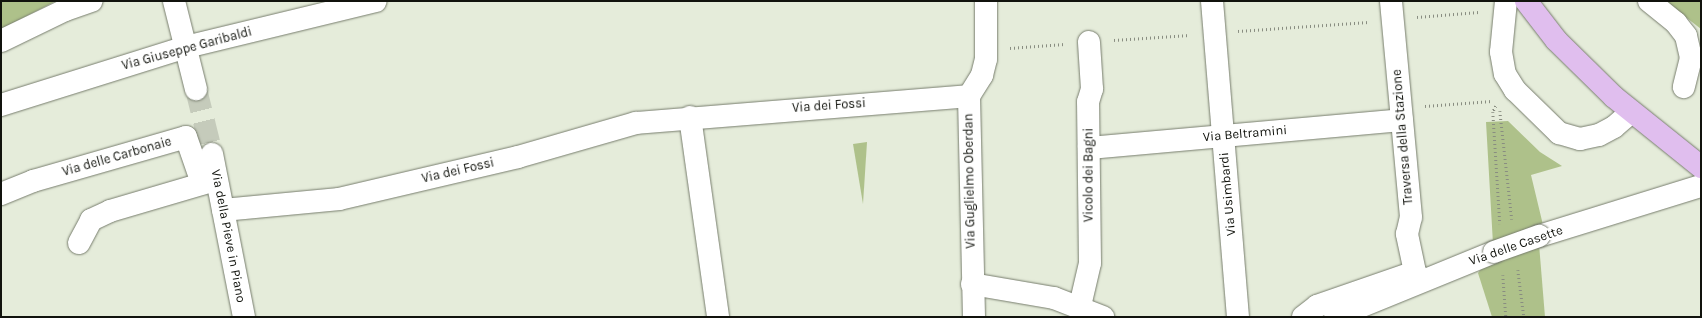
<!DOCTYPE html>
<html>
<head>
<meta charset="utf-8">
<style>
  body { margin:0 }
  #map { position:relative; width:1702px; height:318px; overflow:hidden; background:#e5ecda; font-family:Karla,sans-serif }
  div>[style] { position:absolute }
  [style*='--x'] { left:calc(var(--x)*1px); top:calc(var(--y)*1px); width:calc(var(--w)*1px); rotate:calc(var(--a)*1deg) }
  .green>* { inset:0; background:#aec18a }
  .minor-tunnel>* { height:22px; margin-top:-11px; transform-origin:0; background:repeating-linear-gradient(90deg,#c5cbbb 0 22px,transparent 0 33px) }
  .path>* { height:2.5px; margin-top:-1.25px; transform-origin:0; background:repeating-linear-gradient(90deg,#898d81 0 1px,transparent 0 4px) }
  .roads { filter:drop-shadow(0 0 1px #777d6d) drop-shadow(0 0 1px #777d6d) }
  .minor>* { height:22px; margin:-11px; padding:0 11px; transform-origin:11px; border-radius:11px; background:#fff }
  .major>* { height:22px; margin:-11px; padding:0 11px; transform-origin:11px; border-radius:11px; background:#e0beee }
  .bridges { filter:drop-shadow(0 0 1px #777d6d) drop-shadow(0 0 1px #777d6d) }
  .minor-bridge>* { height:22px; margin:-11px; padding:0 11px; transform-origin:11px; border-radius:11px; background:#fff }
  span { translate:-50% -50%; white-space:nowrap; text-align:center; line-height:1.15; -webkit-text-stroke:4px #fff; paint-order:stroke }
  .street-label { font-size:13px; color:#11130d }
  .frame { position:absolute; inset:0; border:2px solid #11130d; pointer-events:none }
</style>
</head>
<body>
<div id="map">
  <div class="green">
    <i style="clip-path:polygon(1px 1px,56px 1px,1px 29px)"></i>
    <i style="clip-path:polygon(1665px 1px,1701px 1px,1701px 29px)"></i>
    <i style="clip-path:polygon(1508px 121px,1540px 152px,1562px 166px,1531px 175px,1543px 225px,1493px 244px,1486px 122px)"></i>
    <i style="clip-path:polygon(867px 142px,863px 204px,853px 144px)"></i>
    <i style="clip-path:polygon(1539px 244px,1545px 317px,1492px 317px,1478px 273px,1485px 264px)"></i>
  </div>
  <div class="minor-tunnel">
    <i style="--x:196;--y:89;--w:67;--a:76.2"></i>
  </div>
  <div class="path">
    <i style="--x:1417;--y:17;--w:62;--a:-4.6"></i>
    <i style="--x:1238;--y:31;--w:131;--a:-3.9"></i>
    <i style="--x:1114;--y:40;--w:76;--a:-3.8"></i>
    <i style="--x:1010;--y:48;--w:55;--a:-4.2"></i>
    <i style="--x:1425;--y:106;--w:67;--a:-4.3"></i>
    <i style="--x:1496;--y:106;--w:7;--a:117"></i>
    <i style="--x:1493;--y:112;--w:112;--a:86.4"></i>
    <i style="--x:1500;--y:111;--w:109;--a:83.7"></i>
    <i style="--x:1518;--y:270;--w:47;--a:82.7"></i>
    <i style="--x:1503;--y:275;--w:42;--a:85.9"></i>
  </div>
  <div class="roads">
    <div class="minor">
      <i style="--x:174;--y:1;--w:91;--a:76"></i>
      <i style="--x:1212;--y:1;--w:317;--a:85.3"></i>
      <i style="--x:1506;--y:1;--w:51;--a:95.6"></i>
      <i style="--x:1501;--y:52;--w:22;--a:80"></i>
      <i style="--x:1505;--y:74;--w:19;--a:58"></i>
      <i style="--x:1515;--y:90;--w:62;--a:44.3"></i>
      <i style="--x:1559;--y:133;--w:22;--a:16"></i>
      <i style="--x:1580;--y:139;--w:19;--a:-12"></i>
      <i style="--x:1599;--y:135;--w:17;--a:-28"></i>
      <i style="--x:1614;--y:127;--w:23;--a:-41"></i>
      <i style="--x:1649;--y:1;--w:35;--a:39"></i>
      <i style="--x:1676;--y:23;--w:16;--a:52"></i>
      <i style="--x:1686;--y:36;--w:23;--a:77"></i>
      <i style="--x:1691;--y:58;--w:30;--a:104"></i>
      <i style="--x:1;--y:41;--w:71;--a:-25.8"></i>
      <i style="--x:65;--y:10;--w:28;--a:-19"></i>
      <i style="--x:1;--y:105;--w:194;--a:-17.4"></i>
      <i style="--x:186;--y:47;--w:195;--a:-13.6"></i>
      <i style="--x:690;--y:117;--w:202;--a:82"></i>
      <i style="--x:1089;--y:148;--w:314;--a:-5.1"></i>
      <i style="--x:212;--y:154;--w:166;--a:78.9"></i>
      <i style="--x:1;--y:194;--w:35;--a:-22"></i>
      <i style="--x:33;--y:181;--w:159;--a:-16"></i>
      <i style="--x:186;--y:137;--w:49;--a:70.8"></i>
      <i style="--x:223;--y:210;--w:117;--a:-5.4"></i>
      <i style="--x:339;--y:199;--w:184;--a:-13.2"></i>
      <i style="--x:518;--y:157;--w:123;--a:-16.1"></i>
      <i style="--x:636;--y:123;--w:334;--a:-4.6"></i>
      <i style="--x:1539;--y:236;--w:170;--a:-17.2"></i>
      <i style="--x:79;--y:243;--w:26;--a:-62"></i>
      <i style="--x:91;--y:220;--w:21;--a:-25"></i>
      <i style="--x:110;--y:211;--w:109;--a:-16.4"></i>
      <i style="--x:972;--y:284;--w:83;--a:9.7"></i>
      <i style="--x:1054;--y:298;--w:53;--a:21.2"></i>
      <i style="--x:1080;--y:306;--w:44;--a:-76.9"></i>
      <i style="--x:1090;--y:263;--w:161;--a:-90.7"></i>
      <i style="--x:1088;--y:102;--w:14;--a:-73"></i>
      <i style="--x:1092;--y:89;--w:47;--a:-93.7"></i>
      <i style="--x:974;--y:317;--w:221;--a:-91.3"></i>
      <i style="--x:969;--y:96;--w:25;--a:-58"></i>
      <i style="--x:982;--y:75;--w:16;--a:-76"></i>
      <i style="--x:986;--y:59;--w:58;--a:-90"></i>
      <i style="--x:1303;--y:317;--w:18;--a:-38"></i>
      <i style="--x:1317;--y:306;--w:104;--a:-19.1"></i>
      <i style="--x:1415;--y:272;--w:39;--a:-102"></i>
      <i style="--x:1407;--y:234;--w:17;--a:-77"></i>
      <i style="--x:1411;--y:217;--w:217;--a:-95.3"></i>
      <i style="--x:1335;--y:317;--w:172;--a:-22.2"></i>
    </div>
    <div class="major">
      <i style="--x:1526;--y:1;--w:49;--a:52.4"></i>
      <i style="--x:1556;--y:40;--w:81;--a:44.5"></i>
      <i style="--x:1614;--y:97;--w:112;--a:38.8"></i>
    </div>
  </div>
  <div class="bridges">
    <div class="minor-bridge">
      <i style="--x:1494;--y:252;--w:48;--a:-19.6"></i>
    </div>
  </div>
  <div class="street-label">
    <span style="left:187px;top:49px;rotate:-15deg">Via Giuseppe Garibaldi</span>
    <span style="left:829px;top:106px;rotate:-4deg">Via dei Fossi</span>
    <span style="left:1245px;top:134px;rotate:-5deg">Via Beltramini</span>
    <span style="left:1403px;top:137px;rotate:-95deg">Traversa della Stazione</span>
    <span style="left:117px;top:157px;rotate:-16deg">Via delle Carbonaie</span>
    <span style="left:458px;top:171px;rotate:-13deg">Via dei Fossi</span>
    <span style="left:1089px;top:175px;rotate:-90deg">Vicolo dei Bagni</span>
    <span style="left:970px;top:181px;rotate:-91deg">Via Guglielmo Oberdan</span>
    <span style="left:1228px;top:194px;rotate:-95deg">Via Usimbardi</span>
    <span style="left:228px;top:236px;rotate:79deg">Via della Pieve in Piano</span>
    <span style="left:1516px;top:246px;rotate:-19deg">Via delle Casette</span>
  </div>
  <div class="frame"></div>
</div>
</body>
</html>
